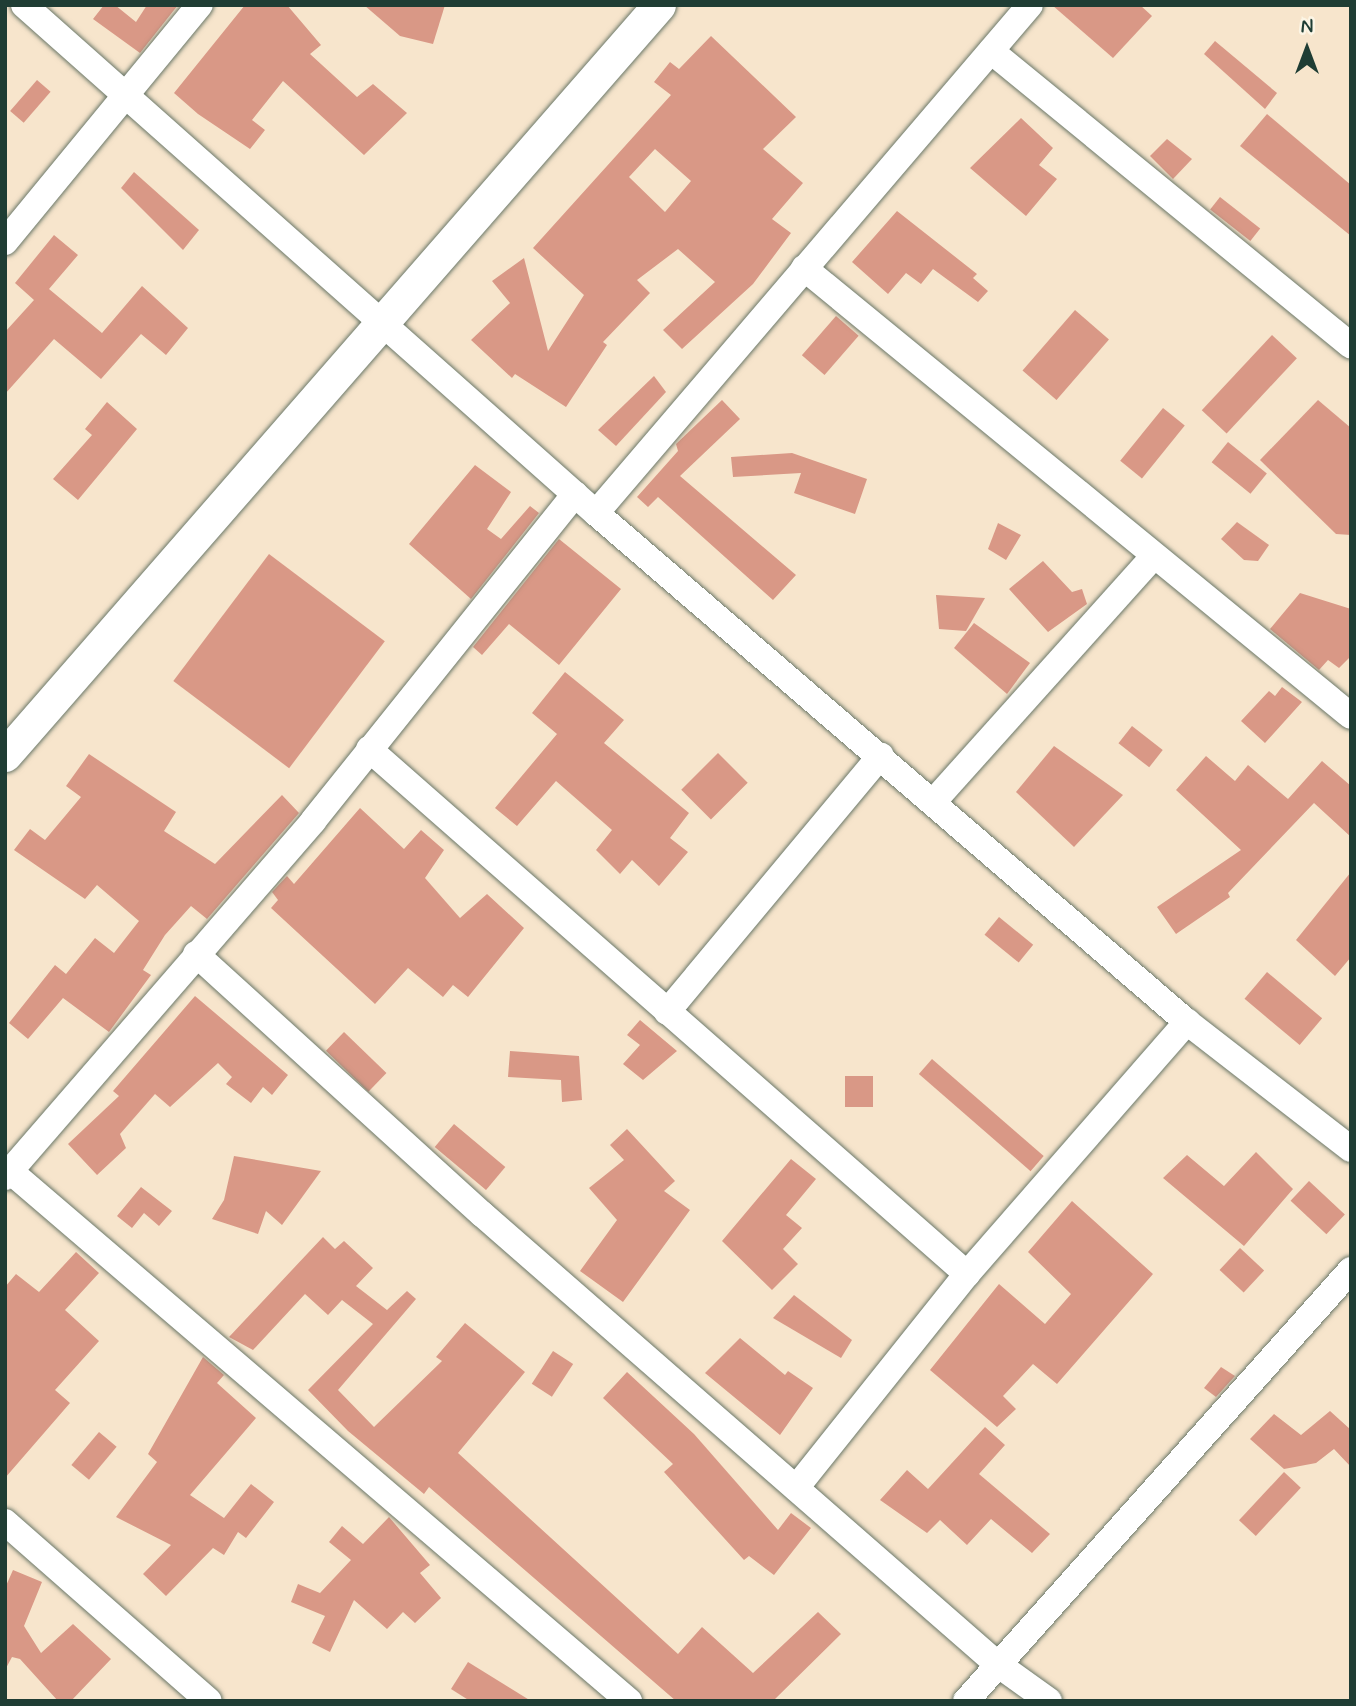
<!DOCTYPE html>
<html>
<head>
<meta charset="utf-8">
<style>
  body { margin:0 }
  #map { position:relative; width:1356px; height:1706px; overflow:hidden; background:#f7e5cc; font-family:Mynerve,sans-serif }
  div>[style] { position:absolute }
  [style*='--x'] { left:calc(var(--x)*1px); top:calc(var(--y)*1px); width:calc(var(--w)*1px); rotate:calc(var(--a)*1deg) }
  .building>* { inset:0; background:#d99886; transform-origin:0 0 }
  .roads { filter:drop-shadow(0 0 2px #6b7869) drop-shadow(0 0 2px #6b7869) }
  .minor>* { height:26px; margin:-13px; padding:0 13px; transform-origin:13px; border-radius:13px; background:#fff }
  .tertiary>* { height:33px; margin:-16.5px; padding:0 16.5px; transform-origin:16.5px; border-radius:16.5px; background:#fff }
  span { translate:-50% -50%; white-space:nowrap; text-align:center; line-height:1.15; -webkit-text-stroke:6px #fcf5e5; paint-order:stroke }
  .frame { position:absolute; inset:0; border:7px solid #1f3d34; pointer-events:none }
  .north { position:absolute; left:1272px; top:14px; width:70px; height:70px; -webkit-text-stroke:5px #fcf5e5; paint-order:stroke; rotate:0deg; font-size:19px; font-weight:700; line-height:28px; text-align:center; color:#1f3d34 }
  .north::after { content:''; display:block; margin:auto; width:24px; height:32px; background:#1f3d34; clip-path:polygon(50% 0,100% 100%,50% 72%,0 100%) }
</style>
</head>
<body>
<div id="map">
  <div class="building">
    <i style="clip-path:polygon(104px 5px,115px 5px,136px 22px,147px 5px,178px 5px,140px 53px,93px 19px)"></i>
    <i style="clip-path:polygon(245px 5px,287px 5px,321px 45px,310px 54px,357px 97px,373px 84px,407px 113px,364px 155px,283px 81px,252px 120px,265px 130px,250px 149px,198px 114px,174px 93px)"></i>
    <i style="clip-path:polygon(364px 5px,445px 5px,433px 44px,400px 36px)"></i>
    <i style="clip-path:polygon(1052px 5px,1140px 5px,1152px 16px,1113px 58px)"></i>
    <i style="clip-path:polygon(evenodd,711px 36px,796px 117px,763px 149px,803px 183px,772px 219px,791px 233px,753px 284px,682px 349px,663px 330px,715px 282px,678px 249px,637px 280px,650px 293px,603px 342px,607px 345px,566px 407px,515px 374px,512px 378px,471px 340px,510px 303px,492px 281px,524px 258px,548px 351px,584px 295px,533px 248px,671px 95px,654px 82px,670px 62px,679px 69px,711px 36px,655px 149px,691px 181px,665px 212px,629px 177px,655px 149px)"></i>
    <i style="clip-path:polygon(1215px 41px,1277px 93px,1265px 109px,1204px 54px)"></i>
    <i style="left:37px;top:80px;width:18px;height:41px;rotate:41deg"></i>
    <i style="clip-path:polygon(1267px 114px,1351px 185px,1351px 236px,1240px 146px)"></i>
    <i style="clip-path:polygon(1021px 118px,1053px 148px,1039px 165px,1057px 179px,1026px 216px,970px 168px)"></i>
    <i style="clip-path:polygon(1167px 139px,1192px 159px,1173px 179px,1150px 156px)"></i>
    <i style="clip-path:polygon(134px 172px,199px 230px,183px 250px,121px 188px)"></i>
    <i style="left:1220px;top:197px;width:51px;height:16px;rotate:38deg"></i>
    <i style="clip-path:polygon(897px 211px,977px 274px,973px 278px,988px 291px,978px 302px,933px 269px,921px 284px,906px 273px,888px 294px,852px 262px)"></i>
    <i style="clip-path:polygon(54px 235px,78px 255px,49px 289px,102px 333px,142px 286px,188px 328px,166px 355px,141px 334px,101px 379px,54px 339px,5px 394px,5px 332px,34px 300px,15px 283px)"></i>
    <i style="left:1075px;top:310px;width:45px;height:80px;rotate:41deg"></i>
    <i style="left:836px;top:316px;width:30px;height:52px;rotate:41deg"></i>
    <i style="left:1272px;top:335px;width:34px;height:103px;rotate:43deg"></i>
    <i style="clip-path:polygon(654px 376px,666px 392px,616px 446px,598px 430px)"></i>
    <i style="clip-path:polygon(722px 400px,740px 419px,680px 476px,796px 575px,773px 600px,658px 497px,648px 507px,637px 497px,678px 451px,676px 444px)"></i>
    <i style="clip-path:polygon(1318px 400px,1351px 428px,1351px 535px,1336px 534px,1260px 460px)"></i>
    <i style="clip-path:polygon(107px 402px,137px 429px,78px 500px,53px 479px,92px 435px,85px 429px)"></i>
    <i style="left:1163px;top:408px;width:28px;height:68px;rotate:39deg"></i>
    <i style="left:1228px;top:442px;width:50px;height:26px;rotate:39deg"></i>
    <i style="clip-path:polygon(792px 453px,867px 479px,855px 514px,794px 493px,801px 473px,733px 477px,731px 457px)"></i>
    <i style="clip-path:polygon(475px 465px,511px 492px,487px 529px,501px 539px,530px 506px,539px 513px,471px 599px,409px 544px)"></i>
    <i style="clip-path:polygon(1237px 522px,1269px 545px,1258px 561px,1244px 560px,1221px 539px)"></i>
    <i style="clip-path:polygon(998px 523px,1021px 535px,1006px 560px,988px 549px)"></i>
    <i style="clip-path:polygon(559px 539px,621px 589px,559px 665px,509px 624px,482px 655px,473px 647px)"></i>
    <i style="left:269px;top:554px;width:145px;height:159px;rotate:37deg"></i>
    <i style="clip-path:polygon(1043px 561px,1072px 592px,1082px 589px,1087px 604px,1048px 632px,1009px 589px)"></i>
    <i style="clip-path:polygon(1300px 593px,1351px 609px,1351px 656px,1339px 668px,1328px 660px,1319px 670px,1270px 629px)"></i>
    <i style="clip-path:polygon(936px 595px,985px 598px,966px 631px,939px 629px)"></i>
    <i style="clip-path:polygon(974px 623px,1030px 663px,1007px 694px,954px 648px)"></i>
    <i style="clip-path:polygon(565px 672px,624px 720px,604px 743px,689px 813px,670px 838px,688px 852px,659px 886px,632px 860px,620px 874px,596px 850px,612px 830px,556px 781px,517px 826px,495px 808px,557px 734px,532px 713px)"></i>
    <i style="clip-path:polygon(1282px 687px,1302px 702px,1265px 743px,1241px 721px,1269px 691px,1275px 696px)"></i>
    <i style="left:1132px;top:726px;width:39px;height:22px;rotate:38deg"></i>
    <i style="clip-path:polygon(1054px 746px,1123px 795px,1074px 847px,1016px 792px)"></i>
    <i style="left:718px;top:753px;width:42px;height:52px;rotate:45deg"></i>
    <i style="clip-path:polygon(89px 754px,176px 812px,164px 831px,215px 864px,282px 795px,299px 813px,207px 919px,191px 906px,165px 935px,143px 970px,151px 975px,109px 1032px,63px 998px,28px 1039px,9px 1023px,55px 965px,66px 974px,95px 938px,114px 953px,139px 921px,97px 885px,85px 899px,14px 850px,30px 829px,45px 840px,81px 797px,66px 786px)"></i>
    <i style="clip-path:polygon(1206px 756px,1235px 781px,1248px 765px,1288px 799px,1322px 761px,1351px 786px,1351px 837px,1314px 803px,1228px 893px,1230px 897px,1176px 934px,1157px 907px,1241px 850px,1176px 790px)"></i>
    <i style="clip-path:polygon(360px 808px,404px 849px,421px 830px,444px 850px,425px 878px,460px 918px,487px 894px,524px 928px,468px 997px,453px 985px,443px 997px,408px 968px,375px 1004px,271px 908px,278px 900px,272px 892px,287px 876px,294px 884px)"></i>
    <i style="clip-path:polygon(1351px 872px,1351px 957px,1335px 976px,1296px 940px)"></i>
    <i style="left:999px;top:917px;width:44px;height:23px;rotate:39deg"></i>
    <i style="left:1267px;top:972px;width:72px;height:35px;rotate:40deg"></i>
    <i style="clip-path:polygon(195px 996px,288px 1075px,272px 1095px,263px 1087px,251px 1103px,226px 1084px,232px 1077px,218px 1063px,170px 1107px,155px 1094px,120px 1134px,126px 1148px,97px 1175px,68px 1144px,119px 1096px,113px 1091px)"></i>
    <i style="clip-path:polygon(640px 1020px,677px 1051px,643px 1080px,623px 1064px,640px 1045px,627px 1035px)"></i>
    <i style="left:344px;top:1032px;width:59px;height:26px;rotate:44deg"></i>
    <i style="clip-path:polygon(510px 1051px,579px 1056px,582px 1100px,562px 1102px,561px 1080px,508px 1077px)"></i>
    <i style="left:932px;top:1059px;width:148px;height:20px;rotate:41deg"></i>
    <i style="left:873px;top:1076px;width:31px;height:28px;rotate:90deg"></i>
    <i style="left:454px;top:1124px;width:67px;height:30px;rotate:40deg"></i>
    <i style="clip-path:polygon(627px 1129px,675px 1181px,664px 1191px,690px 1210px,623px 1302px,580px 1271px,617px 1220px,589px 1188px,624px 1160px,610px 1145px)"></i>
    <i style="clip-path:polygon(1256px 1152px,1293px 1189px,1244px 1246px,1163px 1178px,1187px 1155px,1224px 1186px)"></i>
    <i style="clip-path:polygon(234px 1156px,321px 1171px,282px 1225px,266px 1211px,258px 1234px,212px 1219px,224px 1200px)"></i>
    <i style="clip-path:polygon(791px 1159px,816px 1179px,786px 1215px,802px 1228px,783px 1249px,798px 1264px,772px 1290px,722px 1241px)"></i>
    <i style="left:1309px;top:1181px;width:49px;height:27px;rotate:43deg"></i>
    <i style="clip-path:polygon(141px 1187px,172px 1211px,159px 1226px,144px 1213px,132px 1228px,117px 1216px)"></i>
    <i style="clip-path:polygon(1072px 1201px,1153px 1274px,1057px 1384px,1033px 1364px,1003px 1396px,1016px 1409px,997px 1427px,930px 1370px,999px 1284px,1045px 1324px,1071px 1294px,1028px 1252px)"></i>
    <i style="clip-path:polygon(323px 1237px,335px 1249px,344px 1241px,373px 1268px,356px 1286px,387px 1310px,407px 1291px,416px 1299px,338px 1390px,374px 1427px,442px 1361px,436px 1357px,465px 1323px,525px 1372px,458px 1453px,678px 1654px,702px 1627px,753px 1673px,818px 1612px,841px 1634px,773px 1701px,676px 1701px,429px 1487px,424px 1494px,348px 1431px,308px 1390px,373px 1324px,342px 1300px,328px 1315px,305px 1294px,253px 1350px,229px 1337px)"></i>
    <i style="left:1240px;top:1248px;width:33px;height:30px;rotate:43deg"></i>
    <i style="clip-path:polygon(76px 1252px,99px 1273px,65px 1310px,99px 1341px,55px 1390px,70px 1403px,5px 1478px,5px 1287px,16px 1274px,39px 1292px)"></i>
    <i style="clip-path:polygon(794px 1295px,852px 1340px,841px 1358px,773px 1318px)"></i>
    <i style="clip-path:polygon(740px 1338px,785px 1375px,788px 1371px,813px 1388px,780px 1435px,705px 1373px)"></i>
    <i style="left:553px;top:1351px;width:24px;height:39px;rotate:33deg"></i>
    <i style="clip-path:polygon(203px 1357px,224px 1375px,217px 1383px,256px 1418px,190px 1495px,224px 1518px,251px 1484px,274px 1502px,246px 1538px,238px 1532px,224px 1555px,213px 1548px,166px 1596px,143px 1574px,171px 1545px,116px 1517px,157px 1462px,148px 1454px)"></i>
    <i style="clip-path:polygon(1221px 1367px,1235px 1376px,1216px 1397px,1204px 1388px)"></i>
    <i style="clip-path:polygon(627px 1372px,694px 1434px,778px 1530px,791px 1513px,811px 1528px,774px 1575px,749px 1556px,744px 1560px,664px 1472px,673px 1464px,603px 1398px)"></i>
    <i style="clip-path:polygon(1330px 1411px,1351px 1430px,1351px 1467px,1334px 1449px,1316px 1463px,1284px 1469px,1250px 1439px,1274px 1414px,1301px 1435px)"></i>
    <i style="clip-path:polygon(985px 1427px,1005px 1445px,979px 1474px,1050px 1534px,1032px 1553px,991px 1519px,967px 1545px,940px 1520px,927px 1533px,880px 1500px,907px 1470px,928px 1489px)"></i>
    <i style="left:99px;top:1432px;width:23px;height:43px;rotate:40deg"></i>
    <i style="left:1284px;top:1472px;width:23px;height:66px;rotate:43deg"></i>
    <i style="clip-path:polygon(389px 1517px,430px 1565px,420px 1573px,441px 1598px,415px 1623px,403px 1612px,387px 1629px,354px 1600px,330px 1652px,312px 1643px,325px 1616px,291px 1602px,298px 1584px,320px 1593px,351px 1560px,329px 1542px,342px 1526px,363px 1544px)"></i>
    <i style="clip-path:polygon(13px 1570px,42px 1582px,24px 1626px,41px 1653px,73px 1624px,111px 1659px,71px 1701px,58px 1701px,20px 1659px,12px 1657px,5px 1670px,5px 1588px)"></i>
    <i style="clip-path:polygon(468px 1662px,531px 1701px,470px 1701px,451px 1689px)"></i>
  </div>
  <div class="roads">
    <div class="minor">
      <i style="--x:24;--y:5;--w:765;--a:41.61"></i>
      <i style="--x:596;--y:513;--w:780;--a:40.74"></i>
      <i style="--x:1187;--y:1022;--w:207;--a:37.8"></i>
      <i style="--x:991;--y:51;--w:465;--a:39.3"></i>
      <i style="--x:5;--y:242;--w:307;--a:-50.6"></i>
      <i style="--x:804;--y:268;--w:707;--a:39.32"></i>
      <i style="--x:596;--y:513;--w:668;--a:-49.49"></i>
      <i style="--x:369;--y:749;--w:796;--a:41.28"></i>
      <i style="--x:935;--y:800;--w:326;--a:-48.1"></i>
      <i style="--x:196;--y:954;--w:387;--a:42.3"></i>
      <i style="--x:482;--y:1214;--w:682;--a:41.14"></i>
      <i style="--x:996;--y:1663;--w:65;--a:35.6"></i>
      <i style="--x:667;--y:1012;--w:334;--a:-50.2"></i>
      <i style="--x:10;--y:1171;--w:815;--a:40.57"></i>
      <i style="--x:5;--y:1177;--w:471;--a:-49.1"></i>
      <i style="--x:313;--y:821;--w:419;--a:-51.3"></i>
      <i style="--x:796;--y:1488;--w:274;--a:-51.4"></i>
      <i style="--x:967;--y:1274;--w:335;--a:-48.9"></i>
      <i style="--x:5;--y:1522;--w:271;--a:41.3"></i>
      <i style="--x:966;--y:1701;--w:578;--a:-48.23"></i>
    </div>
    <div class="tertiary">
      <i style="--x:5;--y:755;--w:995;--a:-48.91"></i>
    </div>
  </div>
  <div class="frame"></div>
  <div class="north">N</div>
</div>
</body>
</html>
